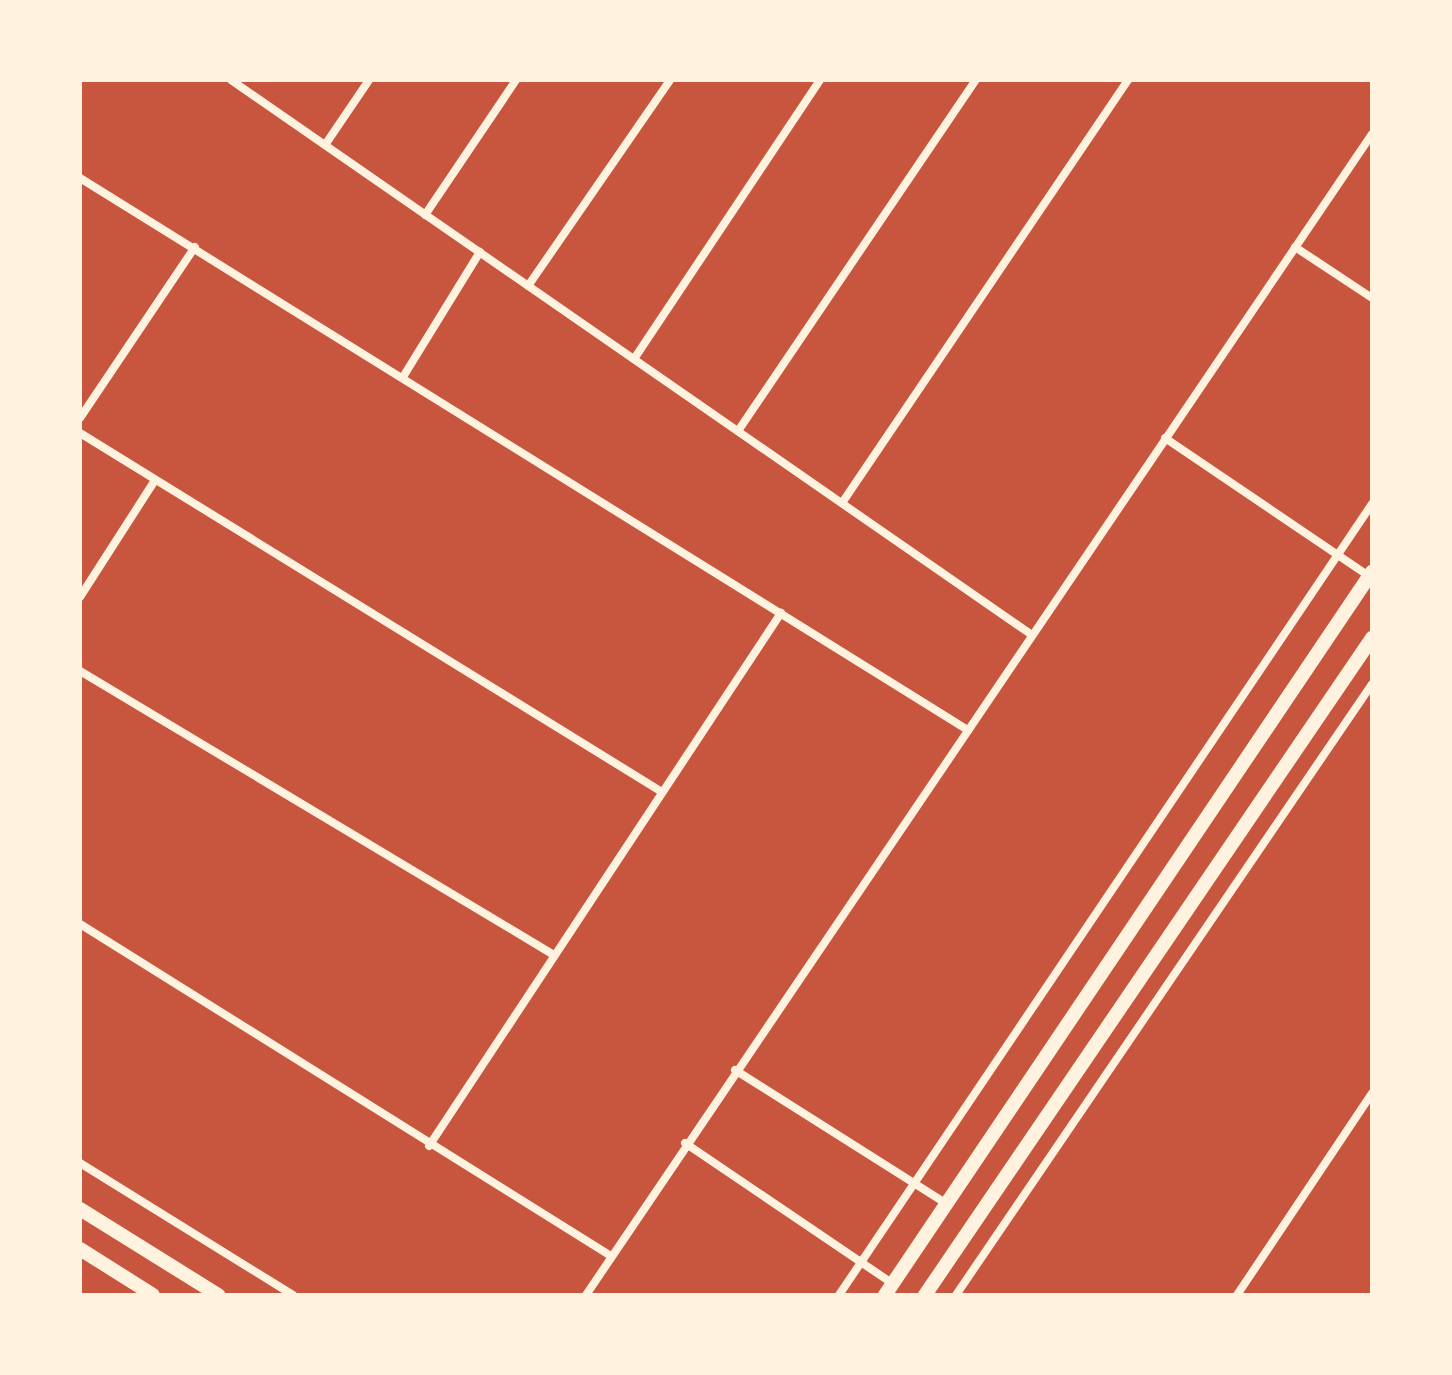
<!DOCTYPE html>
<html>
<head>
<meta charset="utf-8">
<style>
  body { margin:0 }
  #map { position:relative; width:1452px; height:1375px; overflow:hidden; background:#c8553d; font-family:"PT Sans Narrow",sans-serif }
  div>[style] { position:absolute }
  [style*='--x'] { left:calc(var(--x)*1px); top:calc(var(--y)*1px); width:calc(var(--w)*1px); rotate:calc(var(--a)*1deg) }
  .minor>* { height:8px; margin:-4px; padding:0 4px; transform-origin:4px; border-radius:4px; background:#fff3e0 }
  .tertiary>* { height:14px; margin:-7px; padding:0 7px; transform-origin:7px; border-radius:7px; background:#fff3e0 }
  span { translate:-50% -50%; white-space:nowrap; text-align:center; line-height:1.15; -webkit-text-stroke:8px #fff3e0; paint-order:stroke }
  .frame { position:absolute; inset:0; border:82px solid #fff3e0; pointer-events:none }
</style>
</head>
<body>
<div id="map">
  <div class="minor">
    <i style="--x:231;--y:80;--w:974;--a:34.72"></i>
    <i style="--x:325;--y:145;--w:78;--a:-55.9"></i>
    <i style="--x:80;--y:178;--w:1046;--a:31.87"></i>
    <i style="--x:425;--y:215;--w:163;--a:-56"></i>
    <i style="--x:1295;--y:247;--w:92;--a:33.5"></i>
    <i style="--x:528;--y:286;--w:250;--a:-55.4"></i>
    <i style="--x:634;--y:359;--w:335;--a:-56.3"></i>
    <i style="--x:403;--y:377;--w:147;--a:-58.4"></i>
    <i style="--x:80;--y:418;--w:206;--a:-56.1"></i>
    <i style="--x:738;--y:431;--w:424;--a:-55.9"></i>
    <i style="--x:80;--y:433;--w:684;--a:31.67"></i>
    <i style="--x:1165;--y:438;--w:248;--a:34.1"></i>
    <i style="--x:842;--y:503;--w:511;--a:-55.94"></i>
    <i style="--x:80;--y:597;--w:139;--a:-57.3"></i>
    <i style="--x:80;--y:671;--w:553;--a:30.93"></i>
    <i style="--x:80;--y:924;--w:626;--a:32.02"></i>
    <i style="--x:735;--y:1070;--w:251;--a:32.3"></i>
    <i style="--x:685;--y:1143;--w:251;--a:34.1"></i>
    <i style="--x:429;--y:1146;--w:639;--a:-56.56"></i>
    <i style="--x:80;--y:1163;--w:251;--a:31.8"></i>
    <i style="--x:586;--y:1295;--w:1402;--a:-55.9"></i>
    <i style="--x:839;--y:1295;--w:954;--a:-56.03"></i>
    <i style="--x:956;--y:1295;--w:739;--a:-55.75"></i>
    <i style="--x:1237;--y:1295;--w:243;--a:-56.2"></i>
  </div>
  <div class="tertiary">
    <i style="--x:80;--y:1209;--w:163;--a:31.9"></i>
    <i style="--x:80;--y:1249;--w:86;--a:32.2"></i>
    <i style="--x:885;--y:1295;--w:872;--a:-56.04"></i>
    <i style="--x:925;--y:1295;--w:795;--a:-55.77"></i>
  </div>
  <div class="frame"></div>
</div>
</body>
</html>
